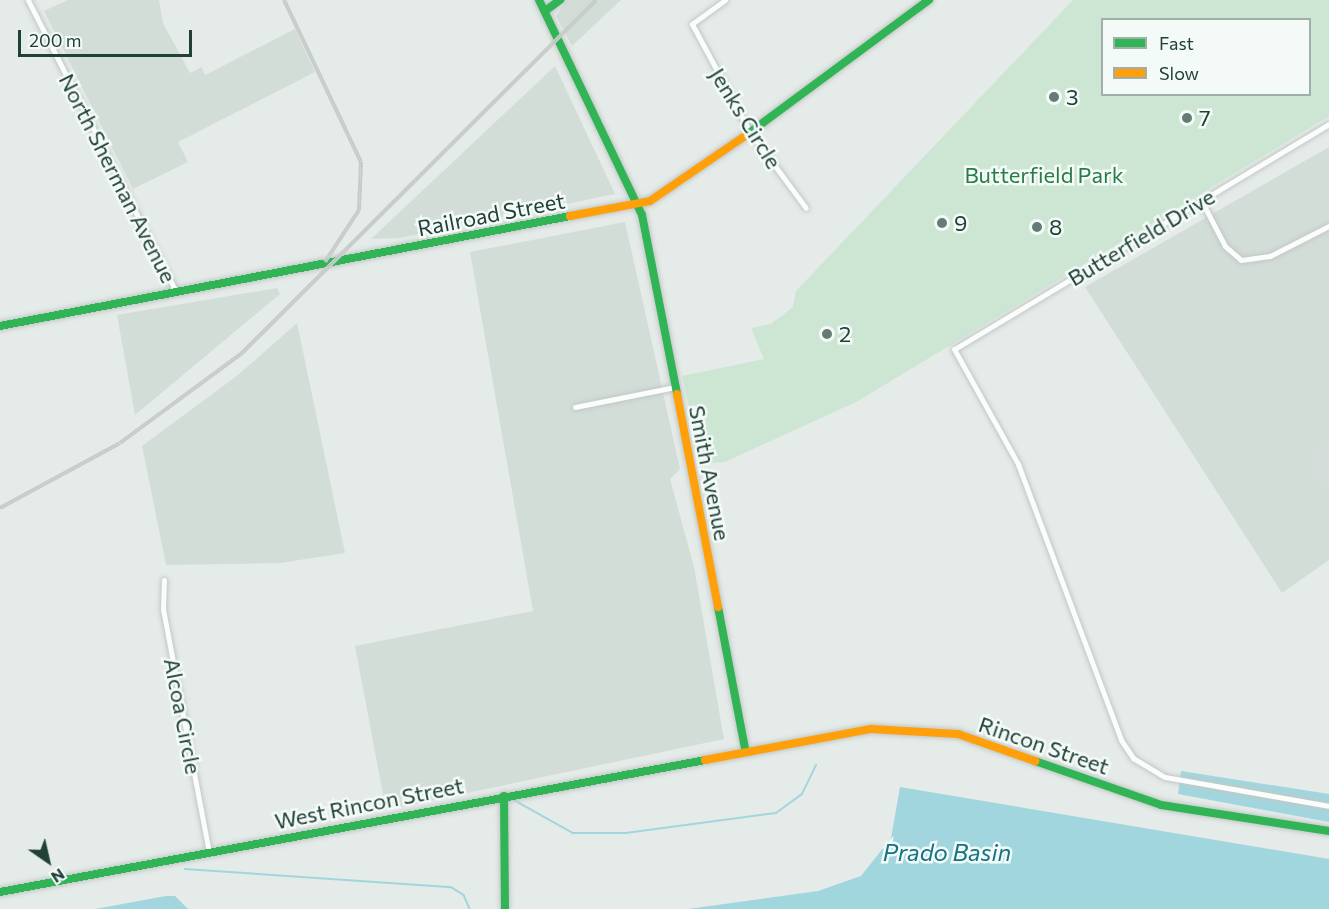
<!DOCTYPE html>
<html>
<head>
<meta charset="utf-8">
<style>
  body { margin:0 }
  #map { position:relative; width:1329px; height:909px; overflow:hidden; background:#e5ebe8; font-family:Commissioner,sans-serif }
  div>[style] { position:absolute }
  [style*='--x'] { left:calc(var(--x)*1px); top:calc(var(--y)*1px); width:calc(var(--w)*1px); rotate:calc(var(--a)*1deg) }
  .built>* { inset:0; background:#d2ddd8 }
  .green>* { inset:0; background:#cde6d4 }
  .water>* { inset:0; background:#a2d6de }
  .stream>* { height:1.5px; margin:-0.75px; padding:0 0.75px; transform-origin:0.75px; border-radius:0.75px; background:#a2d6de }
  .taxiway>* { height:15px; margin:-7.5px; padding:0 7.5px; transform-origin:7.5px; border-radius:7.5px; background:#d6dcd9 }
  .roads { filter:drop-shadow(0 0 2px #c2c8c5) drop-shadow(0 0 2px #c2c8c5) }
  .street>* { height:5px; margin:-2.5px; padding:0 2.5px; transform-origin:2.5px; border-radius:2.5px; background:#fbfcfc }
  .fast>* { height:8px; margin:-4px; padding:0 4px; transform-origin:4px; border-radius:4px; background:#30b455 }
  .slow>* { height:8px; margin:-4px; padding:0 4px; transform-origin:4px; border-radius:4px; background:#ff9f0a }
  .rail>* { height:4px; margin-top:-2px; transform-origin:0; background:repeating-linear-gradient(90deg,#f4faf7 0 4.5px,#c7ccca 0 9px); box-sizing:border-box; border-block:2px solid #c7ccca }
  .dots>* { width:16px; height:16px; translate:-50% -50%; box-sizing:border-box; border:3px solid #f4faf7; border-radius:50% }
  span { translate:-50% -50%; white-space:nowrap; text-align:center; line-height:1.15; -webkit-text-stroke:5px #f4faf7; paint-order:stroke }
  .poi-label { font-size:22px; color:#204138 }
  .left { translate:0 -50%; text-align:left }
  .street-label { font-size:22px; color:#204138 }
  .park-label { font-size:22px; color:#267d46 }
  .water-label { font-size:24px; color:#137384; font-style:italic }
  .legend { position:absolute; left:1101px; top:18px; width:210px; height:78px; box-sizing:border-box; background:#f4faf7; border:2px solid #9fb0ab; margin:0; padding:8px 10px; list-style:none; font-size:18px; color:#204138 }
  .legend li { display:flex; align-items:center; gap:12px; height:30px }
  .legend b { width:30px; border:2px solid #9fb0ab }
  .north { position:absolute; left:18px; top:831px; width:60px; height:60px; -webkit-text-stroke:4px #f4faf7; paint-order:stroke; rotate:146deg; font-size:16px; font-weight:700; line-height:24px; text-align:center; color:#204138 }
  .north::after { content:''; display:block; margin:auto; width:21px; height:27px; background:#204138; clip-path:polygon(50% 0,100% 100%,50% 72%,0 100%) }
  .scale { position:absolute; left:18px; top:30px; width:174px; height:27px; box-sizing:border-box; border:3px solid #204138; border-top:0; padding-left:8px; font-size:18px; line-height:21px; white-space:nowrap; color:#204138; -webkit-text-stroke:4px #f4faf7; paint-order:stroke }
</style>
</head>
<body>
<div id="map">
  <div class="built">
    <i style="clip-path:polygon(68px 0,159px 0,163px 23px,190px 73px,202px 67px,205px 75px,295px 29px,315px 72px,178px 142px,188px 162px,133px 189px,44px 11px)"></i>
    <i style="clip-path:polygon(567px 0,621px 0,572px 46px,556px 16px)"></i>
    <i style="clip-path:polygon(555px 66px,615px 194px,400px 238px,371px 239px)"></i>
    <i style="clip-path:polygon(1329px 147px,1329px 560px,1282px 593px,1085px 287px)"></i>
    <i style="clip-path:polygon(625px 222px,680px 469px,670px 479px,694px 567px,724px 739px,386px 810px,355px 646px,533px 611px,470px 252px)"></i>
    <i style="clip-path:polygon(277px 288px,280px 294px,135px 415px,117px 315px)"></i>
    <i style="clip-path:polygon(297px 323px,345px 553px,280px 563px,166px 565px,142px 446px,238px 375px)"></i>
  </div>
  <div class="green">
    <i style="clip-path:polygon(evenodd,1073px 0,1329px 0,1329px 116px,858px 401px,725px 462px,702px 464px,682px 376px,764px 359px,751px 328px,771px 324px,793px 307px,796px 291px,1073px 0,1102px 20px,1310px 20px,1310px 94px,1102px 94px,1102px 20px)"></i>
  </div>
  <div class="water">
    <i style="clip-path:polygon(1181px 771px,1329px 794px,1329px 822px,1178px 794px)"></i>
    <i style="clip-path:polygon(900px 787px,1329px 859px,1329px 909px,688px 909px,818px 891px,861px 876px,891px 838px)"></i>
    <i style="clip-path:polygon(175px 896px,188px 909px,95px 909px,166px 896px)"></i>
  </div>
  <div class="stream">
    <i style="--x:514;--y:800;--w:68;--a:29.2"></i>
    <i style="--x:573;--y:833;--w:53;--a:0"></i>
    <i style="--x:626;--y:833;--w:151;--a:-7.6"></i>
    <i style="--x:776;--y:813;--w:32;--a:-36"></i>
    <i style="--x:802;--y:794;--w:32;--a:-64"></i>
    <i style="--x:185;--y:869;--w:267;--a:3.9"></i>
    <i style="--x:451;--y:887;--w:15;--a:32"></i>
    <i style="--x:464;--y:895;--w:15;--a:67"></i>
  </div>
  <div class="taxiway">
    <i style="--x:1329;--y:446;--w:22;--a:122"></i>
    <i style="--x:1317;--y:465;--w:20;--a:53"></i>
  </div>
  <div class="roads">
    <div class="street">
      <i style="--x:28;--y:0;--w:327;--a:63.1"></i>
      <i style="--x:725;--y:0;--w:41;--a:144"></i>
      <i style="--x:692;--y:24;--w:123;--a:61.8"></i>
      <i style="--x:750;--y:132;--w:94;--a:53.6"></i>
      <i style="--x:1329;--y:124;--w:437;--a:149"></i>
      <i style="--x:954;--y:349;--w:132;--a:60.9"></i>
      <i style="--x:1018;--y:464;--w:295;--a:69.5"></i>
      <i style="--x:1121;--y:740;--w:22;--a:56"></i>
      <i style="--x:1133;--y:758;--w:37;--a:31"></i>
      <i style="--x:1165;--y:777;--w:167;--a:10"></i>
      <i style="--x:1201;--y:200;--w:52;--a:62.4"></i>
      <i style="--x:1225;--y:246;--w:21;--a:41"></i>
      <i style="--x:1241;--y:260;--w:29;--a:-8"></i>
      <i style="--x:1270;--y:256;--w:66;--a:-27"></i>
      <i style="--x:575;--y:407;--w:102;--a:-11.3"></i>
      <i style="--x:164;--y:580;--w:29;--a:92"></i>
      <i style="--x:163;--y:609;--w:247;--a:79.3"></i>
    </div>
    <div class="fast">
      <i style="--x:539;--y:0;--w:238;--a:64.4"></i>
      <i style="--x:642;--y:215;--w:182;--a:78.9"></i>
      <i style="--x:545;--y:11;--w:19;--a:-36"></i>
      <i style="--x:745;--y:136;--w:229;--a:-36.5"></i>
      <i style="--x:0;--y:326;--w:581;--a:-10.92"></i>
      <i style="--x:718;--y:607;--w:145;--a:79.2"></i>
      <i style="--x:1035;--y:761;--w:133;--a:19.2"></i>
      <i style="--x:1161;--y:805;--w:170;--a:8.8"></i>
      <i style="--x:504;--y:796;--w:113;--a:89.5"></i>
      <i style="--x:0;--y:892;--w:717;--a:-10.6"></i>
    </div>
    <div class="slow">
      <i style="--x:570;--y:216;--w:81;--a:-10.6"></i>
      <i style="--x:650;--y:201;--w:115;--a:-34.4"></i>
      <i style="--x:677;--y:394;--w:217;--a:79.1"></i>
      <i style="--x:705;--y:760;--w:169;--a:-10.6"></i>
      <i style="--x:871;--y:729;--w:87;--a:3.3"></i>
      <i style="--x:958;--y:734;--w:82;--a:19.3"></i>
    </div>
  </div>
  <div class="rail">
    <i style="--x:284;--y:0;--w:179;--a:64.6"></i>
    <i style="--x:361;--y:162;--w:48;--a:92.4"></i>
    <i style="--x:359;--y:210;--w:62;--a:123.2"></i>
    <i style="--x:0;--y:508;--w:136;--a:-28.4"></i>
    <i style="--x:120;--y:443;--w:152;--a:-36.4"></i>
    <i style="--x:242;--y:353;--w:500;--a:-44.9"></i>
  </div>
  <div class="dots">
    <i style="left:1054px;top:97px;background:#657c76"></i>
    <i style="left:1187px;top:118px;background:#657c76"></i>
    <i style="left:942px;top:223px;background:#657c76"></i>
    <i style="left:1037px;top:227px;background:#657c76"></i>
    <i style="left:827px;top:334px;background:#657c76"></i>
  </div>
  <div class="poi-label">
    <span class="left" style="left:1066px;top:97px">3</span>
    <span class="left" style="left:1199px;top:118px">7</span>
    <span class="left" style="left:954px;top:223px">9</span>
    <span class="left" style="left:1049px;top:227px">8</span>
    <span class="left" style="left:839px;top:334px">2</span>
  </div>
  <div class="street-label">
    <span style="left:746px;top:118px;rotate:58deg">Jenks Circle</span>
    <span style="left:118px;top:178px;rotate:63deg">North Sherman Avenue</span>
    <span style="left:491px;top:214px;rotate:-11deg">Railroad Street</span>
    <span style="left:1141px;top:237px;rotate:-31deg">Butterfield Drive</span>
    <span style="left:710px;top:473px;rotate:79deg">Smith Avenue</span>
    <span style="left:183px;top:716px;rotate:79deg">Alcoa Circle</span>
    <span style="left:1044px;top:745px;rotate:19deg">Rincon Street</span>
    <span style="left:369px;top:803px;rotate:-11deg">West Rincon Street</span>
  </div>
  <div class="park-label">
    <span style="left:1044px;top:175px">Butterfield Park</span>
  </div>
  <div class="water-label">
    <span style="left:947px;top:852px">Prado Basin</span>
  </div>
  <ul class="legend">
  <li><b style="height:8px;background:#30b455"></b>Fast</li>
  <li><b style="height:8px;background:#ff9f0a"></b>Slow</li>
  </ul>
  <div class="north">N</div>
  <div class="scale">200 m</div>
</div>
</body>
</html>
